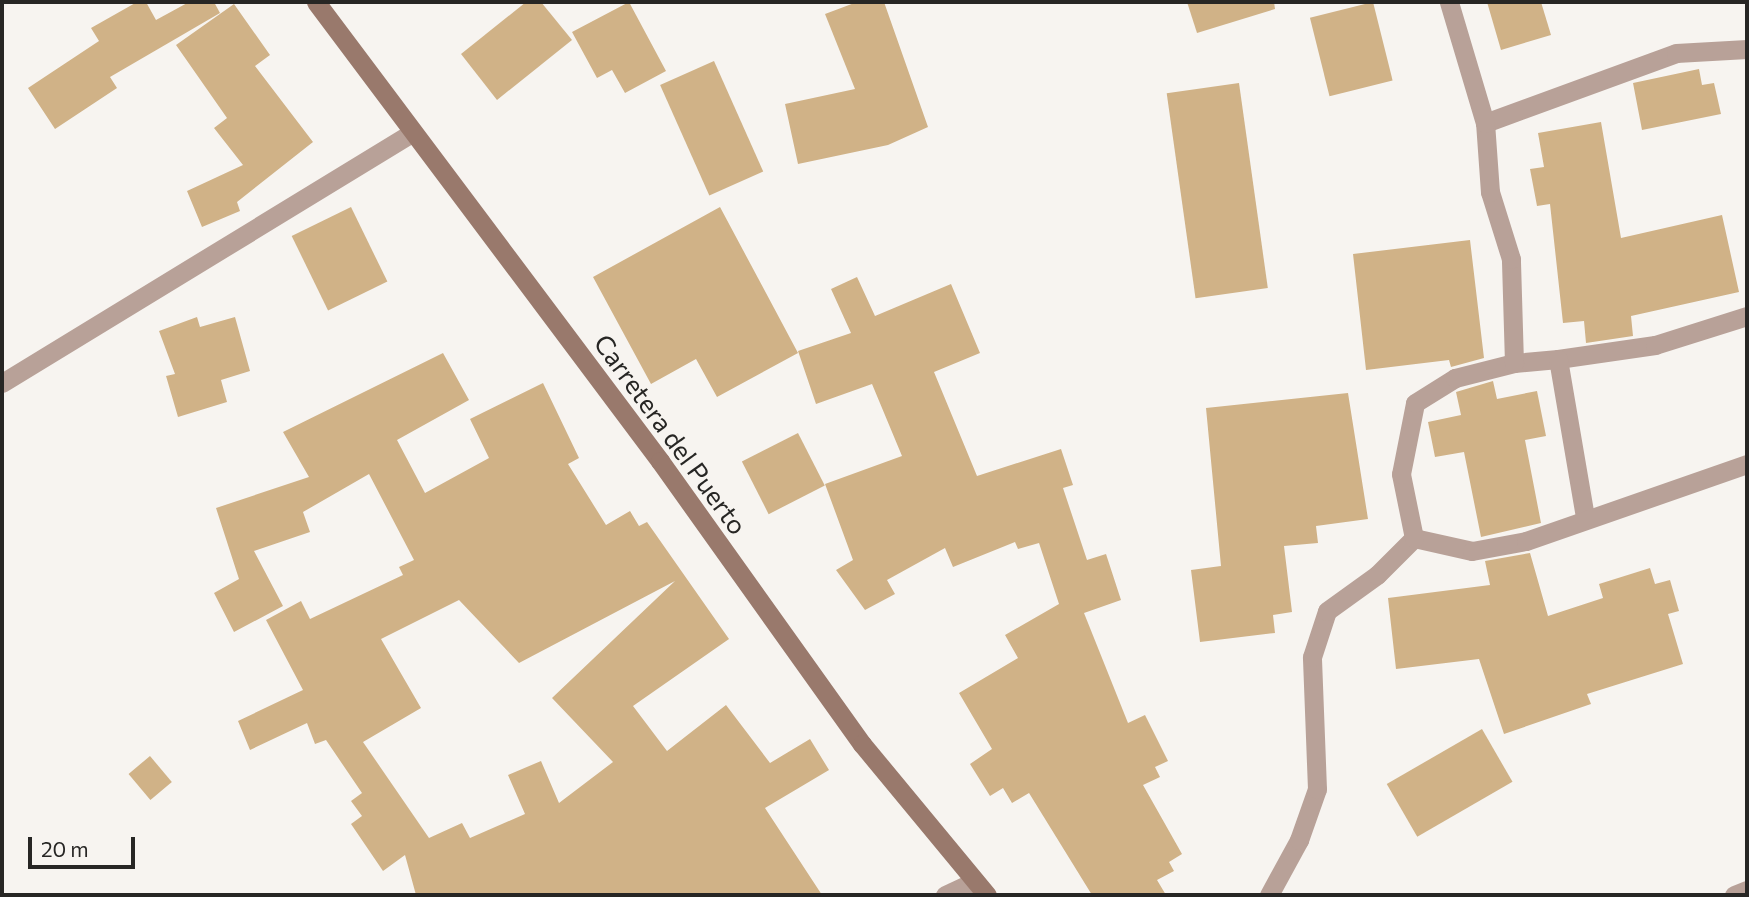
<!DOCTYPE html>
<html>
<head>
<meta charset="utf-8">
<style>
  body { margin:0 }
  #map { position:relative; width:1749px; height:897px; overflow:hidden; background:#f7f4f0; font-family:Commissioner,sans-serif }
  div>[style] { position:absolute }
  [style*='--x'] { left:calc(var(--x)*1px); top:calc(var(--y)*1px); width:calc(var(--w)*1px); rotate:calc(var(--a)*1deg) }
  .building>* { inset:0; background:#d0b287; transform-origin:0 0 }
  .minor>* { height:19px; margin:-9.5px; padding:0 9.5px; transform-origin:9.5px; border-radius:9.5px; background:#b8a198 }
  .secondary>* { height:19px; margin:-9.5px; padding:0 9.5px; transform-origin:9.5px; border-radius:9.5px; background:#99796c }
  span { translate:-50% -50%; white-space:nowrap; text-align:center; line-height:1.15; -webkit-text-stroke:5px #f7f4f0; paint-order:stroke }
  .street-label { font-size:26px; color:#272624 }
  .frame { position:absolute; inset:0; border:4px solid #272624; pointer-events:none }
  .scale { position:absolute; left:28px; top:837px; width:107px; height:32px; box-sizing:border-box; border:4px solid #272624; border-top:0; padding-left:9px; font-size:21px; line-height:24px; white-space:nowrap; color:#272624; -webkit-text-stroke:5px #f7f4f0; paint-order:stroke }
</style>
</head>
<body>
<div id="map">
  <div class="building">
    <i style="clip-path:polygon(137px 2px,146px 2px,156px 20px,189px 2px,214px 2px,220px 13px,110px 77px,117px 88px,55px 129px,28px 88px,99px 41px,91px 28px)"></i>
    <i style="clip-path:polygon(526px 2px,541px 2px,572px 40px,497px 100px,461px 54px)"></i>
    <i style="clip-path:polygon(629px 2px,666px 71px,625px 93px,612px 70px,597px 78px,572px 32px)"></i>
    <i style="clip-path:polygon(857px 2px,884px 2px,928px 127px,888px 145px,798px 164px,785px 104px,855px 89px,825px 14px)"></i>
    <i style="clip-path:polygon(1187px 2px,1274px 2px,1275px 9px,1197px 33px)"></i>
    <i style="left:1373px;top:2px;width:81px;height:65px;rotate:76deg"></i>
    <i style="clip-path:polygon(1487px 2px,1541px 2px,1551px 35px,1501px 50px)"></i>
    <i style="clip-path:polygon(234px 4px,270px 55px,255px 66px,313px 142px,237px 202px,240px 211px,202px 227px,187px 191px,243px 165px,214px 128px,227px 118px,176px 45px)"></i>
    <i style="left:714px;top:61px;width:121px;height:59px;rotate:66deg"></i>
    <i style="clip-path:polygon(1699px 69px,1702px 85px,1714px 83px,1721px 114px,1642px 130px,1633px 83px)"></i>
    <i style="left:1239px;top:83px;width:207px;height:73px;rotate:82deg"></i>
    <i style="clip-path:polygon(1601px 122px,1621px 238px,1722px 215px,1739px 292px,1631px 316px,1633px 336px,1586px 343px,1584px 321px,1563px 323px,1550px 204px,1537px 206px,1530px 169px,1544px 167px,1538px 133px)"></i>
    <i style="left:351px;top:207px;width:83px;height:66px;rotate:64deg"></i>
    <i style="clip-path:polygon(720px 207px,798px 353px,717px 397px,696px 359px,651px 384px,593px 277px)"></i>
    <i style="clip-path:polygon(1470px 240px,1484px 358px,1451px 367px,1449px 360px,1366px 370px,1353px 254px)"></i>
    <i style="clip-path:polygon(857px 277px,875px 316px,951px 284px,980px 353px,934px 372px,977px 476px,1061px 449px,1073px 485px,1063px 488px,1087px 560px,1106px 554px,1121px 600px,1084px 613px,1128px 723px,1145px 715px,1168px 761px,1155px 767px,1160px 777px,1143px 785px,1182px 854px,1169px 862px,1174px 871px,1157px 880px,1166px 895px,1092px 895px,1029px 793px,1012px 803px,1003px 788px,990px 796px,970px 764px,992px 749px,959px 693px,1018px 658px,1005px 635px,1059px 604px,1039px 543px,1018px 549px,1015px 542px,953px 567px,945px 548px,887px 580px,895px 594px,865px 610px,836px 570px,853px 560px,825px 484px,902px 456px,872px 384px,816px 404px,798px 351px,851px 333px,831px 289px)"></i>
    <i style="clip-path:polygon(197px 317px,200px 327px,235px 317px,250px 371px,221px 380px,227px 402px,178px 417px,166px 376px,175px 374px,159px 331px)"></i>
    <i style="clip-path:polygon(evenodd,443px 353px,469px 400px,397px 440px,425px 493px,489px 458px,470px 419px,543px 383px,579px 458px,568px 464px,606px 525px,630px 511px,639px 526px,647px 522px,729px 639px,633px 706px,667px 751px,726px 705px,770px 763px,810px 739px,829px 770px,765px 808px,822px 895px,416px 895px,405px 855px,383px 871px,351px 824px,362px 816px,351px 801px,362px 793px,326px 740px,315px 744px,307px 723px,250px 750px,238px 721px,303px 690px,266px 620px,301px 601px,310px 619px,403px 575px,399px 567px,414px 560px,369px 474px,303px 512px,310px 532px,254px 551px,283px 606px,234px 632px,214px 593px,239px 579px,216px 508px,309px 477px,283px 432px,443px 353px,675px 581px,552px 698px,613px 762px,559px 803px,541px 761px,508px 775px,525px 814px,470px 838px,462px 823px,429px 838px,363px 742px,421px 708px,381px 639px,459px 600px,519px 663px,675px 581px)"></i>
    <i style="clip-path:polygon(1493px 381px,1497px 399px,1537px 391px,1546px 436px,1525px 440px,1541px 523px,1481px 537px,1464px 452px,1435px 457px,1428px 422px,1461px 415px,1456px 392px)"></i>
    <i style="clip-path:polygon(1348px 393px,1368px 519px,1316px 526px,1318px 543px,1284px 546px,1292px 612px,1273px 615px,1275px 633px,1200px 642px,1191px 570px,1221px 566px,1206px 408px)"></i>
    <i style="left:798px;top:433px;width:59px;height:63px;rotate:63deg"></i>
    <i style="clip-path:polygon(1530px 553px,1548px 616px,1603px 598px,1599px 584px,1650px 568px,1655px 584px,1670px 580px,1679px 611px,1668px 614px,1683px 664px,1587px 694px,1591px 704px,1504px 734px,1479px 659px,1396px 669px,1388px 598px,1490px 585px,1485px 561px)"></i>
    <i style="left:1482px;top:729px;width:61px;height:110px;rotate:60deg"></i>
    <i style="left:150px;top:756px;width:34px;height:28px;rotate:50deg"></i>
  </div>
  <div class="minor">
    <i style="--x:1485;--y:123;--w:203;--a:-20.1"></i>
    <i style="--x:1676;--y:53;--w:71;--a:-3.2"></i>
    <i style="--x:1558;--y:359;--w:98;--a:-8.2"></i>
    <i style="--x:1655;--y:345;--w:96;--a:-17.5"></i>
    <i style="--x:1514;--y:363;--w:44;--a:-5.2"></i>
    <i style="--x:1558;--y:359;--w:160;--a:80.3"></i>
    <i style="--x:2;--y:383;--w:480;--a:-31.4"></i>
    <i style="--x:1414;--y:538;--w:59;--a:12.6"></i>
    <i style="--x:1472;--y:551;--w:55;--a:-10.5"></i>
    <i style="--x:1526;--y:541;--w:234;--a:-19.2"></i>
    <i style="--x:945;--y:895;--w:33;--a:-25"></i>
    <i style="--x:1269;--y:895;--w:63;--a:-61.4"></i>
    <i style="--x:1299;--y:840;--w:54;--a:-70.6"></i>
    <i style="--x:1317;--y:789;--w:132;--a:-92.2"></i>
    <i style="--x:1312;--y:657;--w:48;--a:-71.9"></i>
    <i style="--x:1327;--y:611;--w:62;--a:-35.8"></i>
    <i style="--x:1377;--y:575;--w:52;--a:-45"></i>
    <i style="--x:1414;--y:538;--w:65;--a:-101.5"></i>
    <i style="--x:1401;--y:474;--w:72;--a:-78.8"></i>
    <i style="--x:1415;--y:403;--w:47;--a:-32"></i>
    <i style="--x:1455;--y:378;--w:61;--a:-14.3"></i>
    <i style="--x:1514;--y:363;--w:104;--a:-91.7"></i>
    <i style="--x:1511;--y:259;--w:70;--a:-107.4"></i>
    <i style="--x:1490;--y:192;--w:69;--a:-94.1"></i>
    <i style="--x:1485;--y:123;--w:126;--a:-106.6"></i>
    <i style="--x:1734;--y:895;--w:14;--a:-21"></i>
  </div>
  <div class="secondary">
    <i style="--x:316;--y:2;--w:574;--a:53.15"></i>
    <i style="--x:660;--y:461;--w:348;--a:54.5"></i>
    <i style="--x:862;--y:744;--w:196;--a:50.4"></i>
  </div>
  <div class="street-label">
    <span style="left:671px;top:434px;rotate:54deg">Carretera del Puerto</span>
  </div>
  <div class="frame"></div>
  <div class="scale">20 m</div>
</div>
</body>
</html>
